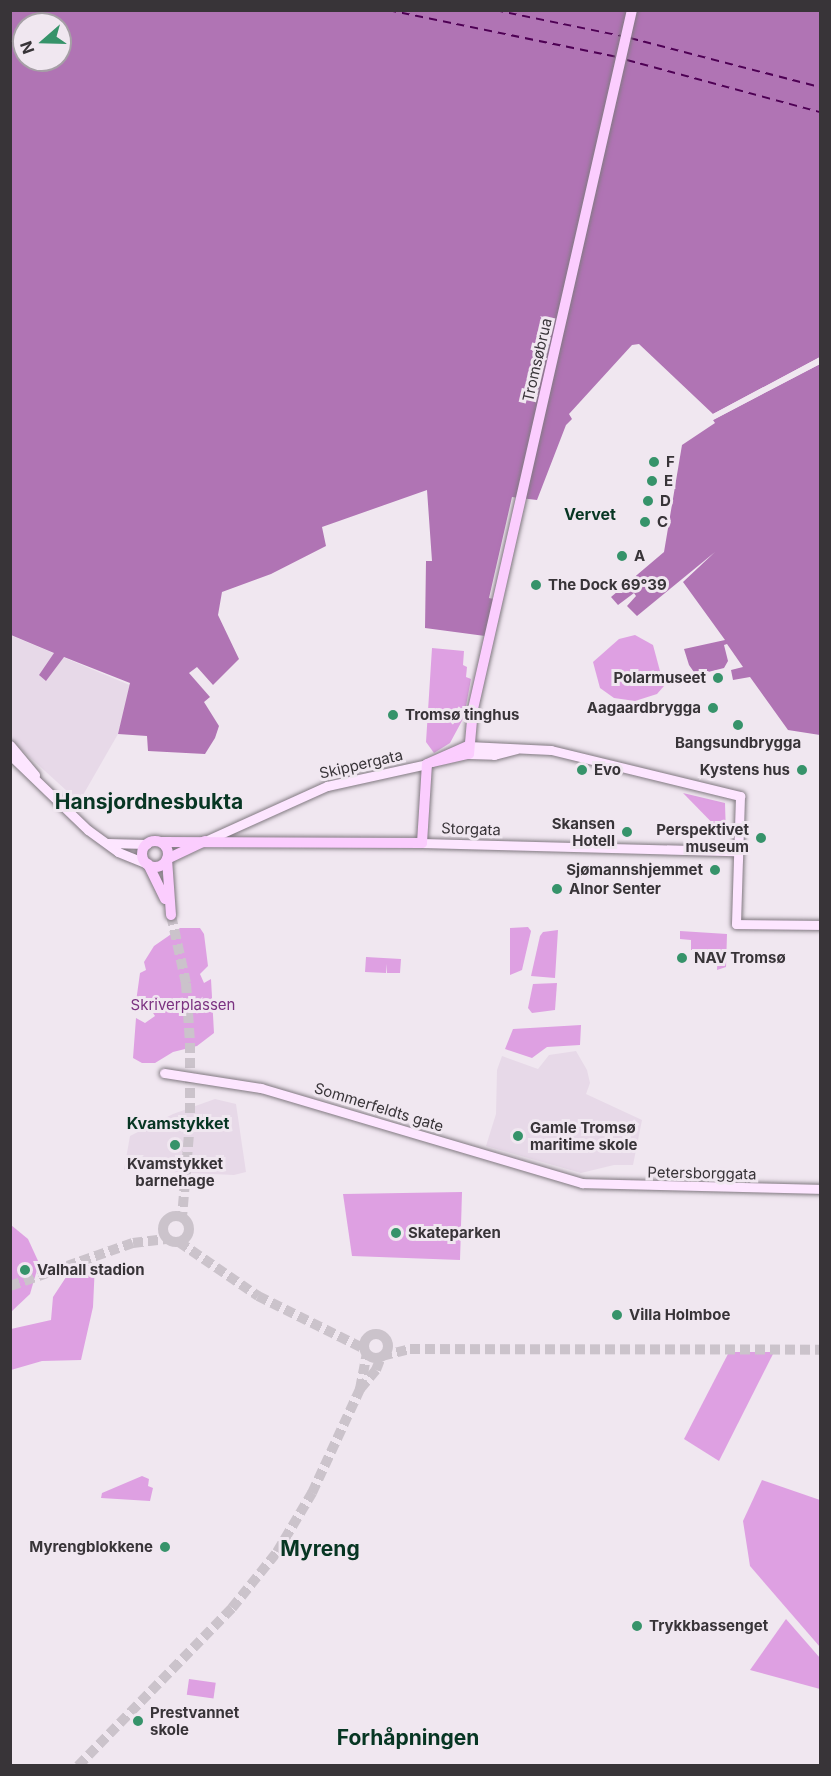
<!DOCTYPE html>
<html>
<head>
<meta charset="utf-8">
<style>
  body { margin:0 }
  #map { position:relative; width:831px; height:1776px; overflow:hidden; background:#f0e7f0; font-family:Inter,sans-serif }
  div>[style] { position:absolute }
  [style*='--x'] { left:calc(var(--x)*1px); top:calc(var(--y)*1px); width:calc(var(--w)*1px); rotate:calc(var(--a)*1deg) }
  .built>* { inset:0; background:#e7d9e8 }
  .green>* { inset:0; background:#dea0e2; transform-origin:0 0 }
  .water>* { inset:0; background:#b074b4 }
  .pier>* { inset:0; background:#f0e7f0 }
  .ferry>* { height:1.5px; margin-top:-0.75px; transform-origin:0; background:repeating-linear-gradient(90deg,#4e0054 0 8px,transparent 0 14px) }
  .primary-tunnel>* { height:10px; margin-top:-5px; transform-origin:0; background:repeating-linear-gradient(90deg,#cbc3cb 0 10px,transparent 0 15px) }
  .primary-tunnel>.ring { margin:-5px; padding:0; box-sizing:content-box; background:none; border:10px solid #cbc3cb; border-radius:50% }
  .roads { filter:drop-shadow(0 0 2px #817981) drop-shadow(0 0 2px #817981) }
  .secondary>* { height:9px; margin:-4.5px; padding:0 4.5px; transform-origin:4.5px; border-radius:4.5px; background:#fde6ff }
  .primary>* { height:10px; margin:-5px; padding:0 5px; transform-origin:5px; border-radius:5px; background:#fbcdfe }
  .primary>.ring { margin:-5px; padding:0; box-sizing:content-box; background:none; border:10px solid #fbcdfe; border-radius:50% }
  .dots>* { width:16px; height:16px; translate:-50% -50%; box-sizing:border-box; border:3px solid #f0e7f0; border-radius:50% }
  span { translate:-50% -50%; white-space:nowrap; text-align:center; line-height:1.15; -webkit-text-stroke:6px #f0e7f0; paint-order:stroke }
  .street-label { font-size:15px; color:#383438 }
  .poi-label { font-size:15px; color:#383438; font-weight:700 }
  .left { translate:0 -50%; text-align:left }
  .right { translate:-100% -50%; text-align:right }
  .park-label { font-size:15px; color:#7b3281 }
  .neighbourhood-label { font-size:16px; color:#073623; font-weight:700 }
  .district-label { font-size:21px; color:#073623; font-weight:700 }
  .frame { position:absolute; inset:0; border:12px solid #383438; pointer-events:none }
  .north { position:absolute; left:12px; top:12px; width:60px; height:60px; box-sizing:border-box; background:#f0e7f0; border:2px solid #a69fa6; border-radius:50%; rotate:250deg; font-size:16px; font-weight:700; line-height:24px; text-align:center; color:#383438 }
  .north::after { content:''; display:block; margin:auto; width:21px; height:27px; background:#36936a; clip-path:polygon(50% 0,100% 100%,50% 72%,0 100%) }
</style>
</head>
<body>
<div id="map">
  <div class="built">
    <i style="clip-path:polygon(10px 635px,132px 686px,118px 734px,79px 802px,11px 740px)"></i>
    <i style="clip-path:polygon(576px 1051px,587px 1070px,590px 1083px,586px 1094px,642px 1120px,633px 1165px,614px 1165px,581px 1173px,486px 1146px,496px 1114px,497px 1070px,502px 1056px,538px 1069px,549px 1055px)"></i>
    <i style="clip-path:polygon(215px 1099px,236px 1104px,246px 1172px,234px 1175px,124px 1170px,130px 1136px,173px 1114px)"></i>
  </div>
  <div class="green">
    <i style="clip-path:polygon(635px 635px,653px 645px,664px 686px,657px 694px,635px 701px,614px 698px,600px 688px,593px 662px,619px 639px)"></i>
    <i style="clip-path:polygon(432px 648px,464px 651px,463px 665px,467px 667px,466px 677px,471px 679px,464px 717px,450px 743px,434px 753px,426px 742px)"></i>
    <i style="clip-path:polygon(683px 793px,725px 803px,726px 837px)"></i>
    <i style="clip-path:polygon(528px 927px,531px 931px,522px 970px,510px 975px,510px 928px)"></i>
    <i style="clip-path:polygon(180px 928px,200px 928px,204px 934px,208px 966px,200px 974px,204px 983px,211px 979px,214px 1033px,197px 1046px,173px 1052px,155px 1063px,142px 1063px,133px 1058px,136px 1018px,145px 1023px,155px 1016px,148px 1005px,135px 1009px,140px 973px,146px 970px,144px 962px,154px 946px)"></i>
    <i style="clip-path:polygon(558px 930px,555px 978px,531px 976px,540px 936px,543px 932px)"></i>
    <i style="clip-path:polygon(680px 931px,727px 934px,726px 967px,717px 970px,718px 951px,691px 950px,691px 940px,680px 939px)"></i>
    <i style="clip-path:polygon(366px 957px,401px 959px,400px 973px,387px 973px,387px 964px,386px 973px,365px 972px)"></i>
    <i style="clip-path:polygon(557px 983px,555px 1010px,532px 1013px,528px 1008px,533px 984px)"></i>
    <i style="clip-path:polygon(581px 1025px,580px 1045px,547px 1047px,532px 1058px,505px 1049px,513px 1029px)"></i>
    <i style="clip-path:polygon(462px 1192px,460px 1260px,352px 1256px,343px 1194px)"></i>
    <i style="clip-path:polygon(11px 1225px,28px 1239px,39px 1263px,30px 1294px,11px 1312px)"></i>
    <i style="clip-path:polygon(95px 1264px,93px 1307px,81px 1360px,42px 1361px,11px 1370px,11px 1329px,51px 1320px,53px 1297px,72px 1268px)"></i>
    <i style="clip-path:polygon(729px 1352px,774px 1352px,719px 1461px,684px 1439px)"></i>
    <i style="clip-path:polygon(142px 1476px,149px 1479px,148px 1486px,153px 1488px,150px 1501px,101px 1498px,102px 1493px)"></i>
    <i style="clip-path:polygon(762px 1480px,820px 1500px,820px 1647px,750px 1566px,743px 1521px)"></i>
    <i style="clip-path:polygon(786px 1619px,820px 1658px,820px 1689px,750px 1670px)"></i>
    <i style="left:189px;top:1679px;width:27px;height:16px;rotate:8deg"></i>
  </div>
  <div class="water">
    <i style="clip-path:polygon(evenodd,10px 11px,820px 11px,820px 357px,713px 414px,639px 344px,632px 345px,569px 414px,572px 419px,566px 425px,537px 500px,512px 497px,489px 598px,502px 601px,485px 636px,425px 628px,426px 561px,432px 561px,427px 490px,322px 527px,326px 546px,271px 574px,222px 592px,218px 615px,239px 659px,213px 685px,197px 667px,189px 673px,210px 697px,204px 702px,219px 726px,215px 738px,205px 754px,148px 751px,147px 736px,118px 734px,130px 683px,64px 657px,46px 681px,39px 675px,54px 653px,11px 635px,10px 11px,24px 24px,60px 24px,60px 60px,24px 60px,24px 24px)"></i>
    <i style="clip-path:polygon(820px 364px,820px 735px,788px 730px,750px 677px,733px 680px,731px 670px,743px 667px,727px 644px,724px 645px,728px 661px,724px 668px,696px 675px,689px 665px,684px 649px,725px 640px,683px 582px,715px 552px,637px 616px,627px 606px,636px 596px,634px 593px,618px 605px,611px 597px,664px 552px,682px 445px,715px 423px,713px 420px)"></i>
  </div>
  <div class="pier">
    <i style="clip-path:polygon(820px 357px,820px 364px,713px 420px,713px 414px)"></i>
  </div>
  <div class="ferry">
    <i style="--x:388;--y:10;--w:233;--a:11.6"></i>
    <i style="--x:495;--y:10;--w:130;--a:11.6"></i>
    <i style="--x:630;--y:38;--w:196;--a:14.5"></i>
    <i style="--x:627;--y:60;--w:200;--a:15.1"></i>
  </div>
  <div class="primary-tunnel">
    <i style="--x:171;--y:915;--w:70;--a:77.6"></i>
    <i style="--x:186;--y:983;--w:60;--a:86.2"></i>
    <i style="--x:190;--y:1043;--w:79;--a:90"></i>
    <i style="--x:190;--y:1122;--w:95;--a:94.8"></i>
    <i class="ring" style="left:163px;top:1216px;width:16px;height:16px"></i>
    <i style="--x:179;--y:1242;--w:96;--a:34.4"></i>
    <i style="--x:258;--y:1296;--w:119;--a:26.4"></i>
    <i style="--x:10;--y:1286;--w:130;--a:-19.3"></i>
    <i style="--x:133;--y:1243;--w:35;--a:-7"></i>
    <i class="ring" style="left:364px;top:1334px;width:14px;height:14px"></i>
    <i style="--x:382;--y:1356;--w:29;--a:-14"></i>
    <i style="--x:410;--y:1349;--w:410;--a:0.1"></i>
    <i style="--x:360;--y:1389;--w:25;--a:-50"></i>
    <i style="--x:376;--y:1370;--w:14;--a:-69"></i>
    <i style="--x:78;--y:1766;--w:221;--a:-45.7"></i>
    <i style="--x:232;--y:1608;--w:72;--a:-51.2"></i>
    <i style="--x:277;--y:1552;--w:69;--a:-59.3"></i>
    <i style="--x:312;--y:1493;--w:115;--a:-65.2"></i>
    <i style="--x:360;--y:1389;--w:37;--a:-79"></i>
  </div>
  <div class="roads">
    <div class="secondary">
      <i style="--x:10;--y:745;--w:39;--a:50"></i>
      <i style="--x:468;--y:746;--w:83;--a:2.8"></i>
      <i style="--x:551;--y:750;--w:195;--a:13.7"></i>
      <i style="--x:740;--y:796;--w:128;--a:91.8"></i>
      <i style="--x:736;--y:924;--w:84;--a:0.7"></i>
      <i style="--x:469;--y:754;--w:25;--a:2"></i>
      <i style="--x:494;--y:755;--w:23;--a:-15"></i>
      <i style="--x:10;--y:755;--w:108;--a:43.9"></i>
      <i style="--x:88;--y:830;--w:37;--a:36"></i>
      <i style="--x:118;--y:852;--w:32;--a:22"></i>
      <i style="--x:205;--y:841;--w:134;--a:-24.3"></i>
      <i style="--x:327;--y:786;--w:102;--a:-12.4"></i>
      <i style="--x:107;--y:843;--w:40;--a:1.4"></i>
      <i style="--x:422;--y:843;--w:314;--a:1.5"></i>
      <i style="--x:164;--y:1073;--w:98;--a:8.8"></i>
      <i style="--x:261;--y:1088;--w:335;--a:16.5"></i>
      <i style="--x:582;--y:1183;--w:238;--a:1.4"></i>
    </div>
    <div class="primary">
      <i style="--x:433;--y:762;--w:37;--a:-13"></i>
      <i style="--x:469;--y:754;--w:45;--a:-84.9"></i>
      <i style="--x:473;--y:709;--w:717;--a:-77.19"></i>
      <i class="ring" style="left:142px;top:841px;width:16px;height:16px"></i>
      <i style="--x:162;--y:842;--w:260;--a:0.2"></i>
      <i style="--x:422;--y:843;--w:79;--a:-86.4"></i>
      <i style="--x:427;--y:764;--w:45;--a:-23.7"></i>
      <i style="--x:148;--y:864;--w:39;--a:64"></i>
      <i style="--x:171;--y:915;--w:56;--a:-94.1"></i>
      <i style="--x:167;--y:859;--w:42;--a:-25.3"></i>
    </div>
  </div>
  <div class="dots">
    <i style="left:654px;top:462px;background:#36936a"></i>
    <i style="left:652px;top:481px;background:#36936a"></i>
    <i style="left:648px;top:501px;background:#36936a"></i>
    <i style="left:645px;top:522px;background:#36936a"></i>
    <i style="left:622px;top:556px;background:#36936a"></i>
    <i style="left:536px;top:585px;background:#36936a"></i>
    <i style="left:718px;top:678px;background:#36936a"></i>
    <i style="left:713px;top:708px;background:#36936a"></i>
    <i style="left:393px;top:715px;background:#36936a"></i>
    <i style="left:738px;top:725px;background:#36936a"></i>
    <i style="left:582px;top:770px;background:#36936a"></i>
    <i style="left:802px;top:770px;background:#36936a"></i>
    <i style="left:627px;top:832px;background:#36936a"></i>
    <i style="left:761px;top:838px;background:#36936a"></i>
    <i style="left:715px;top:870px;background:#36936a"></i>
    <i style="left:557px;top:889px;background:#36936a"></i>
    <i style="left:682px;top:958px;background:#36936a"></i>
    <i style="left:518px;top:1136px;background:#36936a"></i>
    <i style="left:175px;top:1145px;background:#36936a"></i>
    <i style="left:396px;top:1233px;background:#36936a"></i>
    <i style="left:25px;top:1270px;background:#36936a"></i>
    <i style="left:617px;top:1315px;background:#36936a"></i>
    <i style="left:165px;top:1547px;background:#36936a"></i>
    <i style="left:637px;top:1626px;background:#36936a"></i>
    <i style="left:138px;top:1721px;background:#36936a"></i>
  </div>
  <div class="street-label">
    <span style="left:537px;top:360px;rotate:-77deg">Tromsøbrua</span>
    <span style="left:361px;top:764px;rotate:-13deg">Skippergata</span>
    <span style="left:471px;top:829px;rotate:2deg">Storgata</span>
    <span style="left:379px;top:1107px;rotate:17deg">Sommerfeldts gate</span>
    <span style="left:702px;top:1173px;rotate:1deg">Petersborggata</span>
  </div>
  <div class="poi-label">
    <span class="left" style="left:666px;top:462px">F</span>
    <span class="left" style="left:664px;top:481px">E</span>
    <span class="left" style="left:660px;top:501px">D</span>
    <span class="left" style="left:657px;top:522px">C</span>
    <span class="left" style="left:634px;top:556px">A</span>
    <span class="left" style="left:548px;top:585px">The Dock 69°39</span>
    <span class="right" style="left:706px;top:678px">Polarmuseet</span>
    <span class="right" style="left:701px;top:708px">Aagaardbrygga</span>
    <span class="left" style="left:405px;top:715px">Tromsø tinghus</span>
    <span style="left:738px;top:743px">Bangsundbrygga</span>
    <span class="left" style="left:594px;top:770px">Evo</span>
    <span class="right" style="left:790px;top:770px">Kystens hus</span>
    <span class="right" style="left:615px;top:832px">Skansen<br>Hotell</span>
    <span class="right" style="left:749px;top:838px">Perspektivet<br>museum</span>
    <span class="right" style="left:703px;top:870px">Sjømannshjemmet</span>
    <span class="left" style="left:569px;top:889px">Alnor Senter</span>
    <span class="left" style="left:694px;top:958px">NAV Tromsø</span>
    <span class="left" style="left:530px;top:1136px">Gamle Tromsø<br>maritime skole</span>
    <span style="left:175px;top:1172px">Kvamstykket<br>barnehage</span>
    <span class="left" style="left:408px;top:1233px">Skateparken</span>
    <span class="left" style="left:37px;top:1270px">Valhall stadion</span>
    <span class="left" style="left:629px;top:1315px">Villa Holmboe</span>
    <span class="right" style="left:153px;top:1547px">Myrengblokkene</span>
    <span class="left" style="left:649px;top:1626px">Trykkbassenget</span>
    <span class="left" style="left:150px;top:1721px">Prestvannet<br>skole</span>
  </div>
  <div class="park-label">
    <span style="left:183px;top:1005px">Skriverplassen</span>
  </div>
  <div class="neighbourhood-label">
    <span style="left:590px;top:514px">Vervet</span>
    <span style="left:178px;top:1123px">Kvamstykket</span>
  </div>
  <div class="district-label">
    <span style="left:149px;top:802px">Hansjordnesbukta</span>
    <span style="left:320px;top:1549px">Myreng</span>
    <span style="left:408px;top:1738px">Forhåpningen</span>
  </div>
  <div class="frame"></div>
  <div class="north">N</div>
</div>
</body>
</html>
